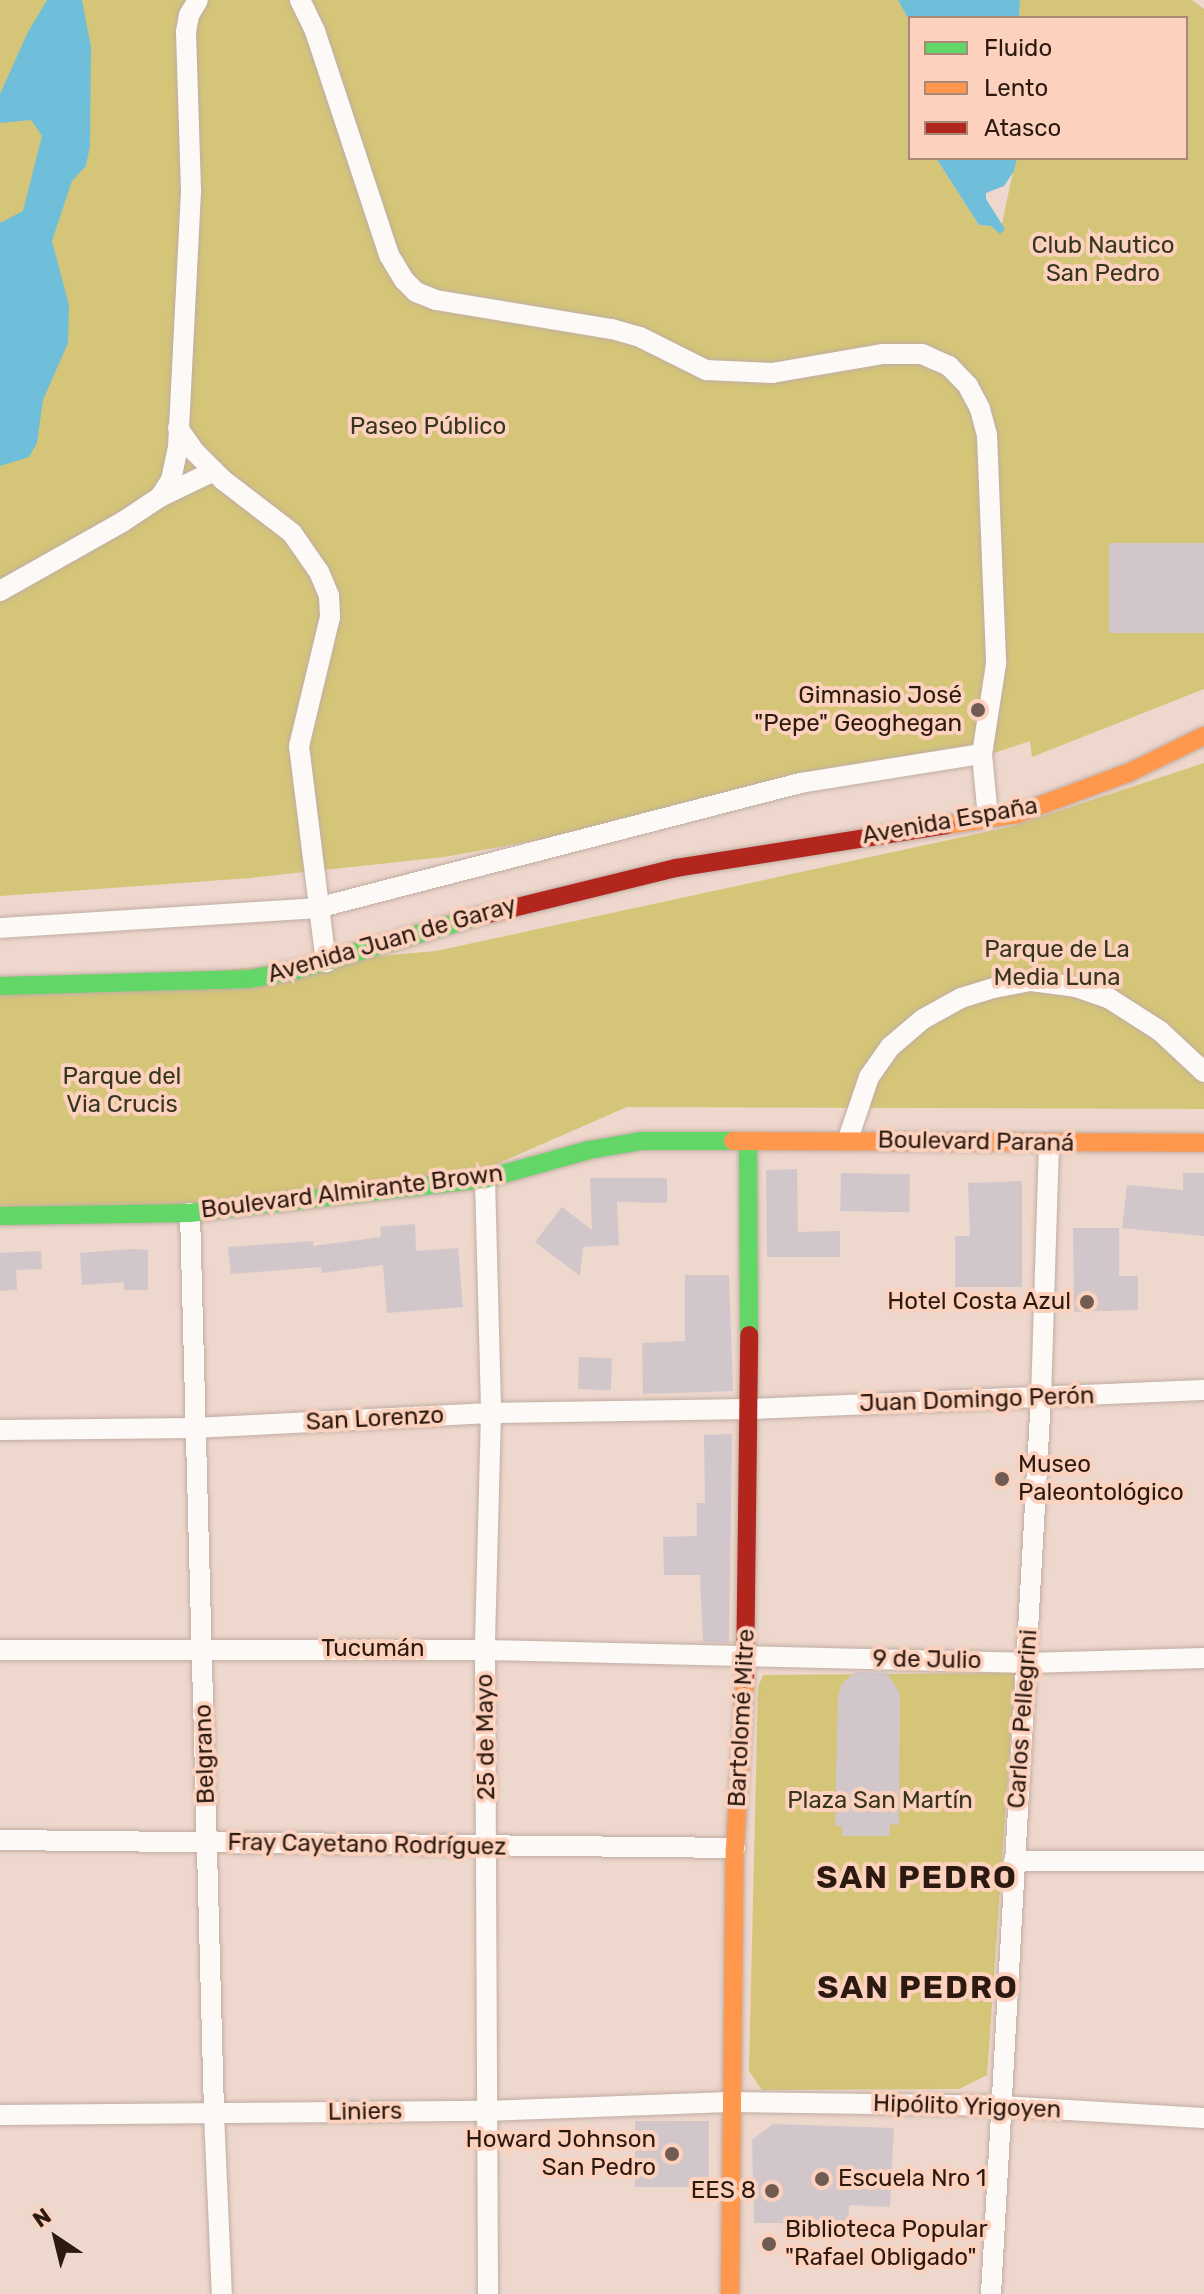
<!DOCTYPE html>
<html>
<head>
<meta charset="utf-8">
<style>
  body { margin:0 }
  #map { position:relative; width:1204px; height:2294px; overflow:hidden; background:#eed7cc; font-family:Rubik,sans-serif }
  div>[style] { position:absolute }
  [style*='--x'] { left:calc(var(--x)*1px); top:calc(var(--y)*1px); width:calc(var(--w)*1px); rotate:calc(var(--a)*1deg) }
  .green>* { inset:0; background:#d4c578 }
  .water>* { inset:0; background:#70bfda }
  .building>* { inset:0; background:#d1c7cb; transform-origin:0 0 }
  .roads { filter:drop-shadow(0 0 2px #c0ada3) drop-shadow(0 0 2px #c0ada3) }
  .street>* { height:20px; margin:-10px; padding:0 10px; transform-origin:10px; border-radius:10px; background:#fcf9f7 }
  .fast>* { height:18px; margin:-9px; padding:0 9px; transform-origin:9px; border-radius:9px; background:#63d668 }
  .slow>* { height:18px; margin:-9px; padding:0 9px; transform-origin:9px; border-radius:9px; background:#ff974d }
  .jam>* { height:18px; margin:-9px; padding:0 9px; transform-origin:9px; border-radius:9px; background:#b3261e }
  .dots>* { width:22px; height:22px; translate:-50% -50%; box-sizing:border-box; border:4px solid #fcd2be; border-radius:50% }
  span { translate:-50% -50%; white-space:nowrap; text-align:center; line-height:1.15; -webkit-text-stroke:8px #fcd2be; paint-order:stroke }
  .park-label { font-size:24px; color:#36351f }
  .poi-label { font-size:24px; color:#2c1910 }
  .right { translate:-100% -50%; text-align:right }
  .left { translate:0 -50%; text-align:left }
  .street-label { font-size:24px; color:#2c1910 }
  .district-label { font-size:32px; color:#2c1910; font-weight:700; letter-spacing:2px }
  .legend { position:absolute; left:908px; top:16px; width:280px; height:144px; box-sizing:border-box; background:#fcd2be; border:2px solid #a98878; margin:0; padding:10px 14px; list-style:none; font-size:24px; color:#2c1910 }
  .legend li { display:flex; align-items:center; gap:16px; height:40px }
  .legend b { width:40px; border:2px solid #a98878 }
  .north { position:absolute; left:16px; top:2198px; width:80px; height:80px; -webkit-text-stroke:6px #fcd2be; paint-order:stroke; rotate:325deg; font-size:22px; font-weight:700; line-height:32px; text-align:center; color:#2c1910 }
  .north::after { content:''; display:block; margin:auto; width:28px; height:36px; background:#2c1910; clip-path:polygon(50% 0,100% 100%,50% 72%,0 100%) }
</style>
</head>
<body>
<div id="map">
  <div class="green">
    <i style="clip-path:polygon(0 0,898px 0,910px 22px,910px 158px,936px 158px,979px 225px,991px 226px,1000px 233px,1016px 158px,1186px 158px,1186px 18px,1019px 18px,1020px 0,1192px 0,1204px 9px,1204px 689px,1032px 757px,1030px 741px,967px 762px,444px 857px,250px 878px,0 896px)"></i>
    <i style="clip-path:polygon(1204px 763px,1204px 1109px,627px 1107px,483px 1170px,190px 1205px,0 1210px,0 977px,179px 974px,436px 951px,1013px 826px)"></i>
    <i style="clip-path:polygon(1015px 1673px,987px 2075px,959px 2089px,762px 2090px,749px 2071px,758px 1687px,763px 1675px)"></i>
  </div>
  <div class="water">
    <i style="clip-path:polygon(47px 0,82px 0,91px 47px,90px 146px,86px 166px,72px 181px,52px 241px,69px 305px,68px 343px,43px 400px,37px 443px,29px 457px,0 466px,0 223px,23px 211px,42px 136px,31px 120px,0 123px,0 94px,28px 32px)"></i>
    <i style="clip-path:polygon(898px 0,1020px 0,1019px 18px,910px 18px,910px 22px)"></i>
    <i style="clip-path:polygon(936px 158px,1017px 158px,1014px 171px,1004px 186px,986px 193px,986px 199px,1005px 229px,1000px 234px,991px 226px,979px 225px)"></i>
  </div>
  <div class="building">
    <i style="left:1204px;top:543px;width:90px;height:95px;rotate:90deg"></i>
    <i style="clip-path:polygon(797px 1169px,798px 1232px,840px 1231px,840px 1257px,767px 1257px,766px 1170px)"></i>
    <i style="left:841px;top:1173px;width:69px;height:38px;rotate:1deg"></i>
    <i style="clip-path:polygon(1183px 1173px,1204px 1173px,1204px 1236px,1122px 1228px,1127px 1185px,1183px 1190px)"></i>
    <i style="clip-path:polygon(590px 1178px,667px 1178px,667px 1203px,617px 1202px,619px 1245px,583px 1247px,580px 1276px,535px 1242px,562px 1207px,592px 1230px)"></i>
    <i style="clip-path:polygon(1022px 1181px,1022px 1287px,955px 1287px,955px 1236px,970px 1236px,968px 1183px)"></i>
    <i style="clip-path:polygon(415px 1224px,416px 1251px,458px 1248px,463px 1307px,387px 1313px,383px 1265px,322px 1273px,321px 1267px,231px 1274px,228px 1247px,313px 1241px,313px 1246px,381px 1237px,380px 1227px)"></i>
    <i style="clip-path:polygon(1073px 1228px,1119px 1228px,1119px 1276px,1138px 1276px,1138px 1310px,1074px 1312px)"></i>
    <i style="clip-path:polygon(131px 1249px,148px 1250px,148px 1290px,124px 1290px,124px 1282px,82px 1285px,80px 1253px)"></i>
    <i style="clip-path:polygon(41px 1251px,42px 1269px,16px 1270px,17px 1290px,0 1291px,0 1253px)"></i>
    <i style="clip-path:polygon(685px 1275px,729px 1275px,733px 1391px,643px 1394px,642px 1343px,685px 1341px)"></i>
    <i style="left:579px;top:1357px;width:33px;height:32px;rotate:2deg"></i>
    <i style="clip-path:polygon(732px 1434px,729px 1643px,703px 1642px,700px 1575px,664px 1575px,663px 1537px,697px 1536px,697px 1503px,705px 1503px,704px 1435px)"></i>
    <i style="clip-path:polygon(855px 1672px,887px 1673px,900px 1693px,899px 1825px,890px 1824px,889px 1836px,842px 1836px,842px 1826px,835px 1826px,838px 1697px,841px 1685px)"></i>
    <i style="left:635px;top:2121px;width:74px;height:66px"></i>
    <i style="clip-path:polygon(773px 2124px,894px 2128px,890px 2207px,849px 2205px,848px 2237px,796px 2236px,797px 2223px,754px 2223px,752px 2140px)"></i>
  </div>
  <div class="roads">
    <div class="street">
      <i style="--x:300;--y:0;--w:34;--a:64"></i>
      <i style="--x:315;--y:31;--w:236;--a:71.7"></i>
      <i style="--x:389;--y:255;--w:29;--a:59"></i>
      <i style="--x:404;--y:280;--w:17;--a:45"></i>
      <i style="--x:416;--y:292;--w:22;--a:22"></i>
      <i style="--x:436;--y:300;--w:178;--a:9.4"></i>
      <i style="--x:612;--y:329;--w:29;--a:16"></i>
      <i style="--x:640;--y:337;--w:74;--a:26.6"></i>
      <i style="--x:706;--y:370;--w:66;--a:2.6"></i>
      <i style="--x:772;--y:373;--w:113;--a:-9.7"></i>
      <i style="--x:883;--y:354;--w:39;--a:0"></i>
      <i style="--x:922;--y:354;--w:30;--a:24"></i>
      <i style="--x:949;--y:366;--w:28;--a:46"></i>
      <i style="--x:968;--y:386;--w:26;--a:62"></i>
      <i style="--x:980;--y:409;--w:27;--a:75"></i>
      <i style="--x:987;--y:435;--w:229;--a:87.7"></i>
      <i style="--x:996;--y:664;--w:91;--a:98.8"></i>
      <i style="--x:982;--y:754;--w:64;--a:84.6"></i>
      <i style="--x:178;--y:428;--w:29;--a:55"></i>
      <i style="--x:195;--y:452;--w:40;--a:45"></i>
      <i style="--x:223;--y:480;--w:87;--a:37.5"></i>
      <i style="--x:292;--y:533;--w:47;--a:55.3"></i>
      <i style="--x:319;--y:572;--w:26;--a:67"></i>
      <i style="--x:329;--y:596;--w:21;--a:87"></i>
      <i style="--x:330;--y:617;--w:133;--a:103.5"></i>
      <i style="--x:299;--y:746;--w:218;--a:82.9"></i>
      <i style="--x:160;--y:497;--w:60;--a:-25.7"></i>
      <i style="--x:0;--y:591;--w:142;--a:-29.4"></i>
      <i style="--x:124;--y:521;--w:43;--a:-33.7"></i>
      <i style="--x:160;--y:497;--w:20;--a:-57"></i>
      <i style="--x:171;--y:480;--w:33;--a:-78"></i>
      <i style="--x:178;--y:448;--w:257;--a:-87.1"></i>
      <i style="--x:191;--y:191;--w:159;--a:-91.8"></i>
      <i style="--x:186;--y:32;--w:17;--a:-80"></i>
      <i style="--x:189;--y:15;--w:17;--a:-59"></i>
      <i style="--x:0;--y:928;--w:318;--a:-3.6"></i>
      <i style="--x:317;--y:908;--w:499;--a:-14.5"></i>
      <i style="--x:800;--y:783;--w:184;--a:-9.1"></i>
      <i style="--x:848;--y:1139;--w:65;--a:-71.3"></i>
      <i style="--x:869;--y:1077;--w:37;--a:-55"></i>
      <i style="--x:890;--y:1047;--w:43;--a:-40.3"></i>
      <i style="--x:923;--y:1019;--w:43;--a:-28.9"></i>
      <i style="--x:961;--y:998;--w:34;--a:-17"></i>
      <i style="--x:994;--y:988;--w:38;--a:-11"></i>
      <i style="--x:1031;--y:981;--w:45;--a:7.6"></i>
      <i style="--x:1076;--y:987;--w:36;--a:19"></i>
      <i style="--x:1110;--y:999;--w:59;--a:32.6"></i>
      <i style="--x:1160;--y:1031;--w:60;--a:43"></i>
      <i style="--x:485;--y:1179;--w:234;--a:88.5"></i>
      <i style="--x:491;--y:1413;--w:237;--a:91.5"></i>
      <i style="--x:485;--y:1650;--w:644;--a:89.73"></i>
      <i style="--x:190;--y:1213;--w:901;--a:88.47"></i>
      <i style="--x:214;--y:2114;--w:180;--a:87.5"></i>
      <i style="--x:0;--y:1430;--w:194;--a:-0.6"></i>
      <i style="--x:194;--y:1428;--w:297;--a:-2.9"></i>
      <i style="--x:491;--y:1413;--w:259;--a:-0.9"></i>
      <i style="--x:750;--y:1409;--w:454;--a:-2.4"></i>
      <i style="--x:0;--y:1650;--w:485;--a:0"></i>
      <i style="--x:485;--y:1650;--w:542;--a:1.37"></i>
      <i style="--x:1027;--y:1663;--w:177;--a:-1.6"></i>
      <i style="--x:0;--y:1840;--w:735;--a:0.62"></i>
      <i style="--x:1014;--y:1861;--w:190;--a:0"></i>
      <i style="--x:0;--y:2115;--w:486;--a:-0.5"></i>
      <i style="--x:486;--y:2111;--w:244;--a:-2.1"></i>
      <i style="--x:730;--y:2102;--w:270;--a:0.8"></i>
      <i style="--x:1000;--y:2106;--w:204;--a:3.4"></i>
      <i style="--x:991;--y:2294;--w:897;--a:-86.81"></i>
      <i style="--x:1041;--y:1398;--w:253;--a:-88.2"></i>
    </div>
    <div class="fast">
      <i style="--x:0;--y:986;--w:250;--a:-1.6"></i>
      <i style="--x:250;--y:979;--w:47;--a:-11.1"></i>
      <i style="--x:296;--y:970;--w:192;--a:-16.4"></i>
      <i style="--x:748;--y:1142;--w:193;--a:89.7"></i>
      <i style="--x:0;--y:1216;--w:190;--a:-0.9"></i>
      <i style="--x:190;--y:1213;--w:297;--a:-6.6"></i>
      <i style="--x:485;--y:1179;--w:108;--a:-15.6"></i>
      <i style="--x:589;--y:1150;--w:54;--a:-9.6"></i>
      <i style="--x:642;--y:1141;--w:91;--a:0"></i>
    </div>
    <div class="slow">
      <i style="--x:946;--y:825;--w:72;--a:-8.8"></i>
      <i style="--x:1017;--y:814;--w:118;--a:-20.3"></i>
      <i style="--x:1128;--y:773;--w:85;--a:-26"></i>
      <i style="--x:733;--y:1141;--w:471;--a:0.2"></i>
      <i style="--x:730;--y:2294;--w:446;--a:-89.4"></i>
      <i style="--x:735;--y:1848;--w:169;--a:-86.6"></i>
    </div>
    <div class="jam">
      <i style="--x:480;--y:916;--w:202;--a:-13.8"></i>
      <i style="--x:676;--y:868;--w:273;--a:-9"></i>
      <i style="--x:745;--y:1679;--w:344;--a:-89.3"></i>
    </div>
  </div>
  <div class="dots">
    <i style="left:978px;top:710px;background:#705c52"></i>
    <i style="left:1087px;top:1302px;background:#705c52"></i>
    <i style="left:1002px;top:1479px;background:#705c52"></i>
    <i style="left:672px;top:2154px;background:#705c52"></i>
    <i style="left:822px;top:2179px;background:#705c52"></i>
    <i style="left:772px;top:2191px;background:#705c52"></i>
    <i style="left:769px;top:2244px;background:#705c52"></i>
  </div>
  <div class="park-label">
    <span style="left:1103px;top:260px">Club Nautico<br>San Pedro</span>
    <span style="left:428px;top:427px">Paseo Público</span>
    <span style="left:1057px;top:964px">Parque de La<br>Media Luna</span>
    <span style="left:122px;top:1091px">Parque del<br>Via Crucis</span>
    <span style="left:880px;top:1801px">Plaza San Martín</span>
  </div>
  <div class="poi-label">
    <span class="right" style="left:962px;top:710px">Gimnasio José<br>"Pepe" Geoghegan</span>
    <span class="right" style="left:1071px;top:1302px">Hotel Costa Azul</span>
    <span class="left" style="left:1018px;top:1479px">Museo<br>Paleontológico</span>
    <span class="right" style="left:656px;top:2154px">Howard Johnson<br>San Pedro</span>
    <span class="left" style="left:838px;top:2179px">Escuela Nro 1</span>
    <span class="right" style="left:756px;top:2191px">EES 8</span>
    <span class="left" style="left:785px;top:2244px">Biblioteca Popular<br>"Rafael Obligado"</span>
  </div>
  <div class="street-label">
    <span style="left:950px;top:821px;rotate:-10deg">Avenida España</span>
    <span style="left:392px;top:940px;rotate:-16deg">Avenida Juan de Garay</span>
    <span style="left:976px;top:1142px;rotate:1deg">Boulevard Paraná</span>
    <span style="left:352px;top:1192px;rotate:-7deg">Boulevard Almirante Brown</span>
    <span style="left:977px;top:1400px;rotate:-2deg">Juan Domingo Perón</span>
    <span style="left:375px;top:1419px;rotate:-3deg">San Lorenzo</span>
    <span style="left:373px;top:1649px">Tucumán</span>
    <span style="left:927px;top:1660px;rotate:1deg">9 de Julio</span>
    <span style="left:742px;top:1718px;rotate:-87deg">Bartolomé Mitre</span>
    <span style="left:1023px;top:1719px;rotate:-86deg">Carlos Pellegrini</span>
    <span style="left:486px;top:1737px;rotate:-91deg">25 de Mayo</span>
    <span style="left:205px;top:1754px;rotate:-92deg">Belgrano</span>
    <span style="left:367px;top:1845px;rotate:1deg">Fray Cayetano Rodríguez</span>
    <span style="left:967px;top:2107px;rotate:2deg">Hipólito Yrigoyen</span>
    <span style="left:365px;top:2112px;rotate:-1deg">Liniers</span>
  </div>
  <div class="district-label">
    <span style="left:917px;top:1877px">SAN PEDRO</span>
    <span style="left:918px;top:1987px">SAN PEDRO</span>
  </div>
  <ul class="legend">
  <li><b style="height:10px;background:#63d668"></b>Fluido</li>
  <li><b style="height:10px;background:#ff974d"></b>Lento</li>
  <li><b style="height:10px;background:#b3261e"></b>Atasco</li>
  </ul>
  <div class="north">N</div>
</div>
</body>
</html>
